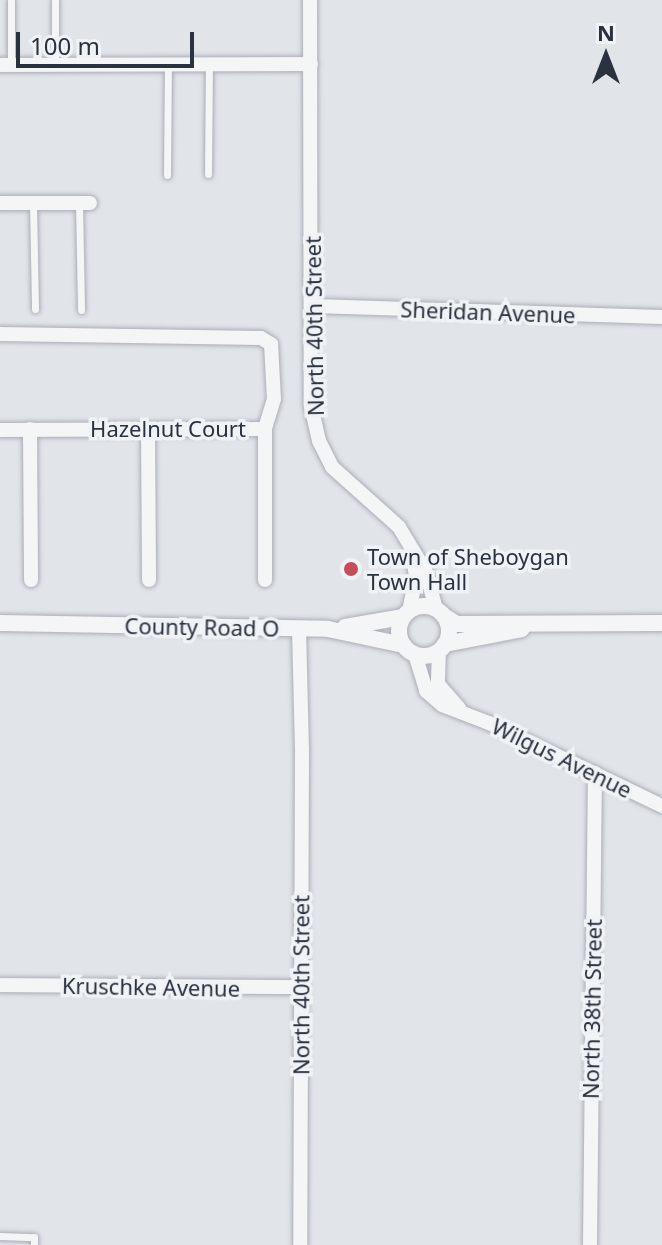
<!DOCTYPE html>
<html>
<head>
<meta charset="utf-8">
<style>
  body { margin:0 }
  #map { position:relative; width:662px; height:1245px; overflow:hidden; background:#e1e4e9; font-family:"Noto Sans",sans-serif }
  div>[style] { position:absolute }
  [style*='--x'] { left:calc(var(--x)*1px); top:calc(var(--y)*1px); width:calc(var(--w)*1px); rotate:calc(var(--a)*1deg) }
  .roads { filter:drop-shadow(0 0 2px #aaaeb6) drop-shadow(0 0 2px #aaaeb6) }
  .service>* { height:7px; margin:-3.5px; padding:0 3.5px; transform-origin:3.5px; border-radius:3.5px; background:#f3f5f7 }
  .minor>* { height:14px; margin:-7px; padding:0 7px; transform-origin:7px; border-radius:7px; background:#f3f5f7 }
  .tertiary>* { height:16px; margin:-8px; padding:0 8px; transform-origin:8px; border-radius:8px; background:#f3f5f7 }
  .tertiary>.ring { margin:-8px; padding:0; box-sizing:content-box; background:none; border:16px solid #f3f5f7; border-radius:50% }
  .dots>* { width:22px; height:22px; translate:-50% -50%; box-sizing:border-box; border:4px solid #f0f3f6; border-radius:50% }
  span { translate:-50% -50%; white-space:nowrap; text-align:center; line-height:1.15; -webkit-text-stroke:7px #f0f3f6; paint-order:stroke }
  .street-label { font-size:22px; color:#2a313f }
  .poi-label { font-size:22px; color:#2a313f }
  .left { translate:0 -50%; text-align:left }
  .north { position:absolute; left:566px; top:16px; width:80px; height:80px; -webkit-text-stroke:6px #f0f3f6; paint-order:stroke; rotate:0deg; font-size:22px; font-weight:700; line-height:32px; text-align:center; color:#2a313f }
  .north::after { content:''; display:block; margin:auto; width:28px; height:36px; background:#2a313f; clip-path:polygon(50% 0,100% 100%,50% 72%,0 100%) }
  .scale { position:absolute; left:16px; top:32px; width:178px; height:36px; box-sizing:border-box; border:4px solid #2a313f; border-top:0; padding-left:10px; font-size:24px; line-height:28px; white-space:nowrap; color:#2a313f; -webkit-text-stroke:6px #f0f3f6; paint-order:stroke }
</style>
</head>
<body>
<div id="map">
  <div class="roads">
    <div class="service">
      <i style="--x:11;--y:0;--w:64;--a:90"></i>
      <i style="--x:55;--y:0;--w:64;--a:90"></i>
      <i style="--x:208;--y:174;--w:110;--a:-89.5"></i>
      <i style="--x:167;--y:175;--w:111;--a:-89.5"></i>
      <i style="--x:33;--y:203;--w:106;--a:88.9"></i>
      <i style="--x:79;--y:203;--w:107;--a:88.9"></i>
      <i style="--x:0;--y:1236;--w:34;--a:2"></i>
      <i style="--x:34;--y:1237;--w:8;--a:90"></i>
    </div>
    <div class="minor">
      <i style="--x:310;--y:0;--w:406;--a:89.9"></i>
      <i style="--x:311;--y:406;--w:36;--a:77"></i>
      <i style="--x:319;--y:441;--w:29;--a:63"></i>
      <i style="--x:332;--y:467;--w:90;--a:41.8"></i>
      <i style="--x:399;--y:527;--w:52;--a:59"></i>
      <i style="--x:426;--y:572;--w:39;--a:75"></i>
      <i style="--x:0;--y:65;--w:311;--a:-0.2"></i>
      <i style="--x:0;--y:203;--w:90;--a:0"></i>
      <i style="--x:313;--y:306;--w:349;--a:1.8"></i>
      <i style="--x:0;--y:334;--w:261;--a:0.9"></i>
      <i style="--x:261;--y:338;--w:12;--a:31"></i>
      <i style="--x:271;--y:344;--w:55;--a:86.9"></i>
      <i style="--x:274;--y:399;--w:31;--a:107"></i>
      <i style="--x:265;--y:429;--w:151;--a:90"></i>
      <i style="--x:30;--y:429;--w:151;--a:89.6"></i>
      <i style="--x:148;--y:429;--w:151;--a:89.6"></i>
      <i style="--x:0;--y:430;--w:265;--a:-0.2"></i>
      <i style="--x:409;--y:611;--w:35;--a:-78"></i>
      <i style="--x:416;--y:577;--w:21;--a:-98"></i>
      <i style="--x:299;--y:628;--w:120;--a:88.6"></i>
      <i style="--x:302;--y:748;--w:497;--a:90.2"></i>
      <i style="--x:439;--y:650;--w:34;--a:92"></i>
      <i style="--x:438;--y:684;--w:32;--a:49"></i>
      <i style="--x:415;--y:654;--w:39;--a:73"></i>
      <i style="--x:426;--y:691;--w:21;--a:41"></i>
      <i style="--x:442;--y:705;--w:50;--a:21"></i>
      <i style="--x:489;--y:723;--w:192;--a:25.6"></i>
      <i style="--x:0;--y:985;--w:301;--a:0.4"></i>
      <i style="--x:590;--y:1245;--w:472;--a:-89.4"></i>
    </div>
    <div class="tertiary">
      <i class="ring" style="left:399px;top:606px;width:34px;height:34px"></i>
      <i style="--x:444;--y:616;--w:15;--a:32"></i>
      <i style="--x:457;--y:624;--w:205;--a:-0.3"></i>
      <i style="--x:0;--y:623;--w:328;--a:1"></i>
      <i style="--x:328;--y:629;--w:77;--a:12"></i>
      <i style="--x:345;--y:627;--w:59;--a:-9.8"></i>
      <i style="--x:445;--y:644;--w:78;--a:-11"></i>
    </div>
  </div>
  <div class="dots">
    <i style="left:351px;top:569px;background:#c54f59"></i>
  </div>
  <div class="street-label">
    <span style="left:488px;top:312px;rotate:2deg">Sheridan Avenue</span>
    <span style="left:314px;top:326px;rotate:-91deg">North 40th Street</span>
    <span style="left:168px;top:429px">Hazelnut Court</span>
    <span style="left:202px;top:627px;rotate:1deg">County Road O</span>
    <span style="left:562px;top:758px;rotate:26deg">Wilgus Avenue</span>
    <span style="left:301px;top:985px;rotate:-90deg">North 40th Street</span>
    <span style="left:151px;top:987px;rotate:1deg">Kruschke Avenue</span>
    <span style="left:592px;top:1009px;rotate:-89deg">North 38th Street</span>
  </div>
  <div class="poi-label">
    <span class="left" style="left:367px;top:569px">Town of Sheboygan<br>Town Hall</span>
  </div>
  <div class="north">N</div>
  <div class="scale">100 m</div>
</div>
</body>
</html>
